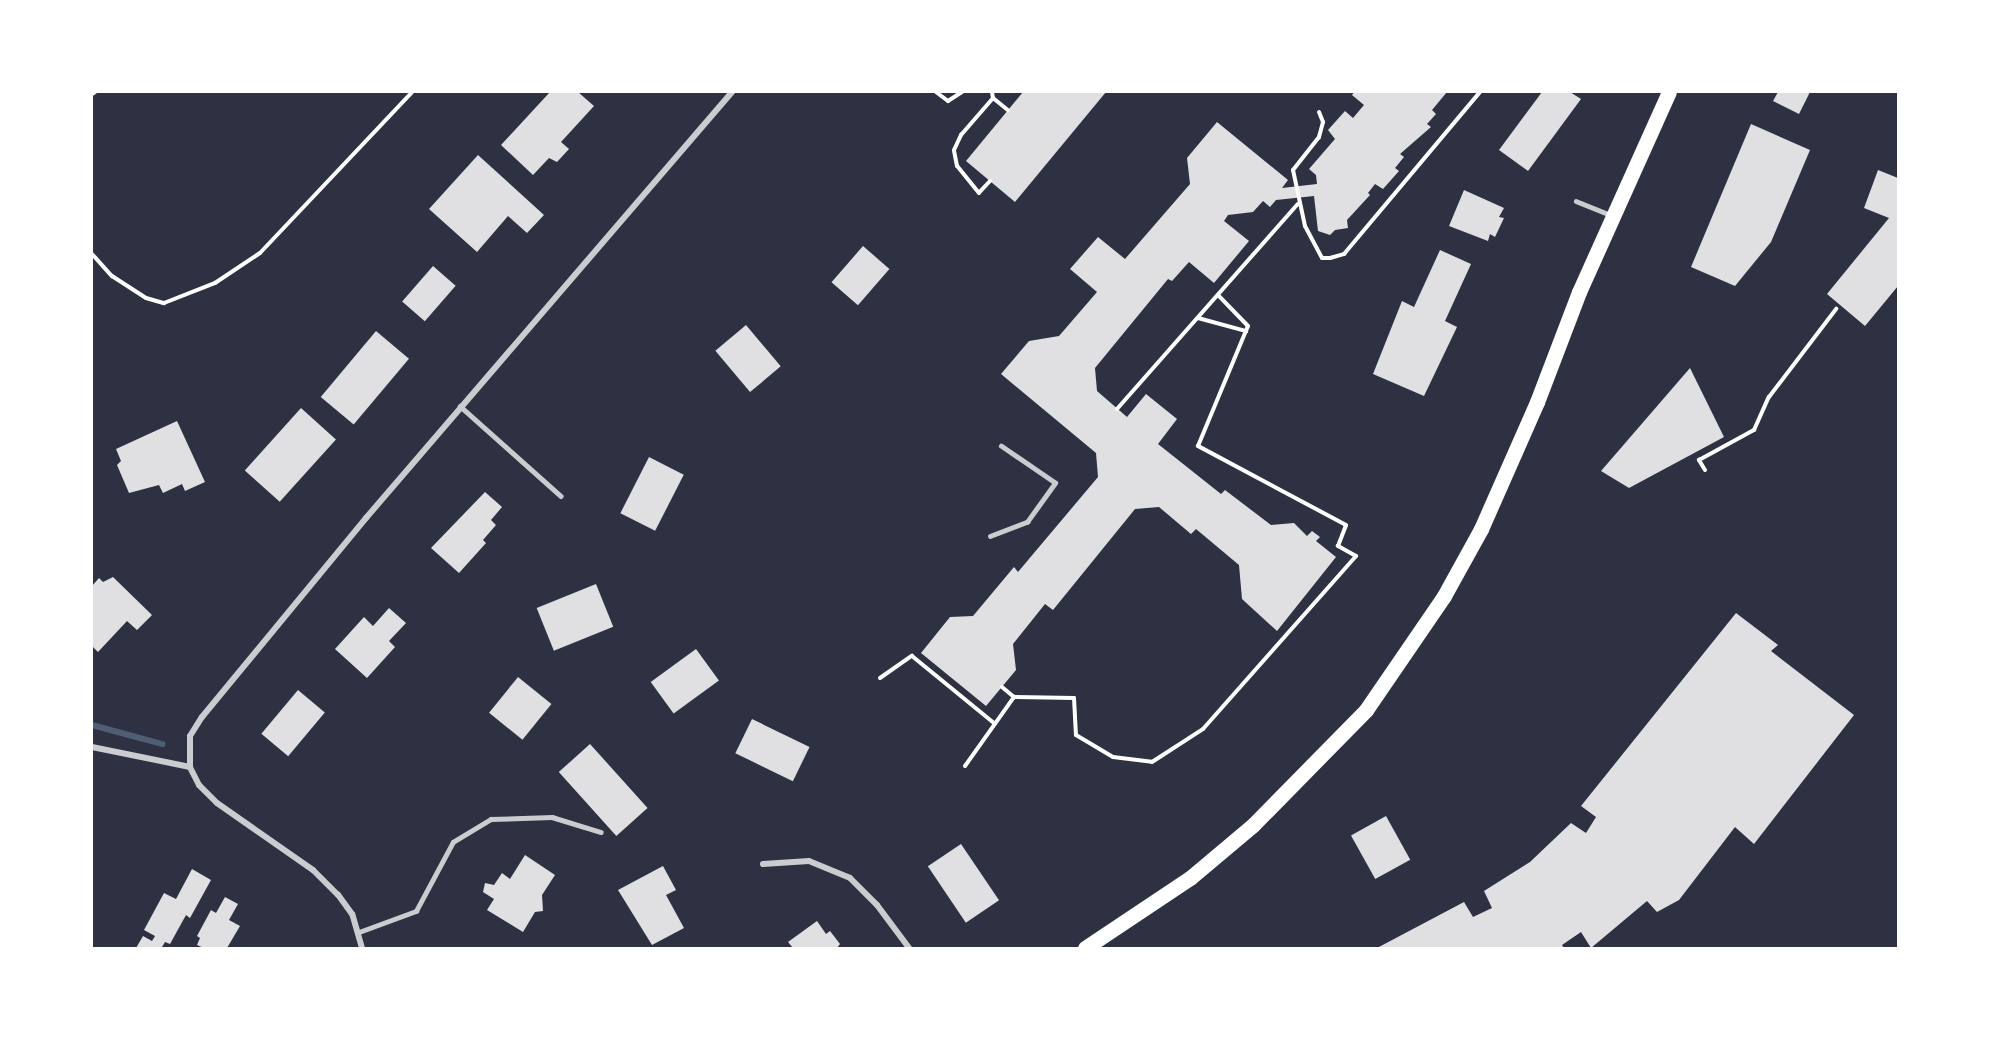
<!DOCTYPE html>
<html>
<head>
<meta charset="utf-8">
<style>
  body { margin:0 }
  #map { position:relative; width:1990px; height:1040px; overflow:hidden; background:#2d3142; font-family:"Work Sans",sans-serif }
  div>[style] { position:absolute }
  [style*='--x'] { left:calc(var(--x)*1px); top:calc(var(--y)*1px); width:calc(var(--w)*1px); rotate:calc(var(--a)*1deg) }
  .stream>* { height:6px; margin:-3px; padding:0 3px; transform-origin:3px; border-radius:3px; background:#4f5d75 }
  .building>* { inset:0; background:#e0e0e3; transform-origin:0 0 }
  .path>* { height:4px; margin:-2px; padding:0 2px; transform-origin:2px; border-radius:2px; background:#fff }
  .service>* { height:4.5px; margin:-2.25px; padding:0 2.25px; transform-origin:2.25px; border-radius:2.25px; background:#caccd0 }
  .minor>* { height:6px; margin:-3px; padding:0 3px; transform-origin:3px; border-radius:3px; background:#caccd0 }
  .primary>* { height:15px; margin:-7.5px; padding:0 7.5px; transform-origin:7.5px; border-radius:7.5px; background:#fff }
  span { translate:-50% -50%; white-space:nowrap; text-align:center; line-height:1.15; -webkit-text-stroke:5px #fff; paint-order:stroke }
  .frame { position:absolute; inset:0; border:93px solid #fff; pointer-events:none }
</style>
</head>
<body>
<div id="map">
  <div class="stream">
    <i style="--x:92;--y:725;--w:73;--a:15.2"></i>
  </div>
  <div class="building">
    <i style="clip-path:polygon(550px 92px,578px 92px,594px 106px,561px 142px,569px 149px,557px 162px,549px 158px,533px 175px,501px 145px)"></i>
    <i style="clip-path:polygon(1023px 92px,1106px 92px,1015px 202px,966px 161px)"></i>
    <i style="clip-path:polygon(1354px 92px,1447px 92px,1432px 110px,1436px 114px,1427px 124px,1431px 127px,1400px 154px,1404px 157px,1395px 168px,1399px 171px,1383px 189px,1375px 184px,1368px 193px,1370px 195px,1347px 220px,1348px 228px,1335px 230px,1330px 235px,1318px 231px,1314px 196px,1276px 200px,1270px 207px,1263px 201px,1253px 212px,1228px 215px,1224px 221px,1249px 241px,1214px 283px,1189px 262px,1172px 281px,1168px 279px,1095px 368px,1097px 391px,1127px 417px,1146px 394px,1177px 419px,1158px 444px,1221px 494px,1225px 490px,1271px 525px,1294px 523px,1307px 536px,1312px 531px,1320px 537px,1316px 541px,1336px 557px,1277px 631px,1242px 599px,1239px 565px,1196px 529px,1191px 534px,1159px 507px,1135px 509px,1053px 610px,1045px 604px,1013px 644px,1016px 670px,986px 706px,921px 653px,950px 617px,973px 616px,1014px 567px,1018px 572px,1098px 477px,1096px 453px,1001px 374px,1029px 341px,1059px 336px,1097px 292px,1070px 269px,1098px 237px,1125px 259px,1190px 184px,1187px 158px,1217px 122px,1288px 180px,1282px 188px,1317px 184px,1316px 175px,1309px 169px,1335px 139px,1328px 130px,1345px 111px,1353px 118px,1364px 105px,1352px 95px)"></i>
    <i style="clip-path:polygon(1542px 92px,1570px 92px,1581px 99px,1528px 171px,1499px 150px)"></i>
    <i style="clip-path:polygon(1778px 92px,1810px 92px,1799px 114px,1773px 101px)"></i>
    <i style="clip-path:polygon(1751px 124px,1810px 150px,1771px 242px,1735px 286px,1691px 267px)"></i>
    <i style="clip-path:polygon(478px 155px,544px 215px,527px 233px,508px 216px,477px 252px,429px 209px)"></i>
    <i style="clip-path:polygon(1878px 170px,1898px 178px,1898px 286px,1865px 326px,1827px 294px,1889px 218px,1864px 208px)"></i>
    <i style="clip-path:polygon(1464px 190px,1504px 208px,1499px 217px,1504px 218px,1495px 237px,1490px 234px,1488px 241px,1449px 226px)"></i>
    <i style="left:863px;top:246px;width:35px;height:48px;rotate:41deg"></i>
    <i style="clip-path:polygon(1440px 250px,1471px 264px,1445px 321px,1457px 327px,1424px 396px,1373px 374px,1402px 301px,1414px 307px)"></i>
    <i style="left:433px;top:266px;width:30px;height:47px;rotate:41deg"></i>
    <i style="left:746px;top:325px;width:54px;height:40px;rotate:50deg"></i>
    <i style="left:376px;top:331px;width:43px;height:86px;rotate:40deg"></i>
    <i style="clip-path:polygon(1690px 368px,1724px 437px,1629px 488px,1601px 471px)"></i>
    <i style="left:301px;top:408px;width:47px;height:84px;rotate:42deg"></i>
    <i style="clip-path:polygon(177px 421px,205px 482px,185px 491px,182px 484px,163px 493px,159px 485px,129px 493px,117px 465px,121px 461px,116px 449px)"></i>
    <i style="left:649px;top:457px;width:39px;height:63px;rotate:27deg"></i>
    <i style="clip-path:polygon(485px 492px,502px 507px,491px 520px,496px 525px,483px 540px,486px 543px,459px 573px,431px 548px)"></i>
    <i style="clip-path:polygon(113px 577px,152px 615px,137px 630px,127px 621px,98px 652px,92px 646px,92px 586px,99px 578px,103px 582px)"></i>
    <i style="left:596px;top:584px;width:46px;height:64px;rotate:68deg"></i>
    <i style="clip-path:polygon(389px 608px,406px 623px,389px 641px,395px 647px,367px 678px,335px 649px,364px 617px,373px 626px)"></i>
    <i style="clip-path:polygon(1736px 613px,1778px 645px,1771px 651px,1854px 715px,1754px 844px,1735px 827px,1679px 900px,1657px 912px,1647px 901px,1591px 948px,1581px 932px,1562px 945px,1564px 948px,1377px 948px,1464px 902px,1473px 917px,1492px 908px,1484px 891px,1530px 862px,1571px 823px,1586px 833px,1596px 817px,1581px 806px)"></i>
    <i style="left:696px;top:649px;width:39px;height:56px;rotate:54deg"></i>
    <i style="left:518px;top:677px;width:43px;height:46px;rotate:39deg"></i>
    <i style="left:298px;top:690px;width:35px;height:57px;rotate:40deg"></i>
    <i style="left:752px;top:719px;width:64px;height:38px;rotate:26deg"></i>
    <i style="left:590px;top:744px;width:86px;height:42px;rotate:48deg"></i>
    <i style="left:1386px;top:816px;width:50px;height:40px;rotate:61deg"></i>
    <i style="left:961px;top:844px;width:68px;height:40px;rotate:56deg"></i>
    <i style="clip-path:polygon(525px 855px,555px 875px,542px 895px,543px 911px,535px 912px,523px 932px,487px 910px,494px 899px,483px 892px,485px 883px,494px 885px,502px 873px,510px 879px)"></i>
    <i style="clip-path:polygon(663px 866px,676px 890px,666px 895px,684px 928px,652px 945px,618px 890px)"></i>
    <i style="clip-path:polygon(192px 869px,211px 880px,190px 918px,186px 915px,170px 944px,165px 942px,162px 947px,166px 948px,136px 948px,143px 936px,152px 941px,155px 936px,144px 930px,164px 893px,176px 899px)"></i>
    <i style="clip-path:polygon(225px 897px,238px 904px,229px 920px,240px 926px,227px 948px,204px 948px,197px 945px,200px 938px,197px 936px,211px 910px,216px 913px)"></i>
    <i style="clip-path:polygon(817px 921px,826px 934px,830px 931px,840px 944px,837px 948px,793px 948px,788px 942px)"></i>
  </div>
  <div class="path">
    <i style="--x:936;--y:92;--w:15;--a:37"></i>
    <i style="--x:948;--y:101;--w:17;--a:-33"></i>
    <i style="--x:992;--y:92;--w:6;--a:81"></i>
    <i style="--x:993;--y:98;--w:19;--a:39"></i>
    <i style="--x:92;--y:94;--w:4;--a:-34"></i>
    <i style="--x:1319;--y:112;--w:11;--a:68"></i>
    <i style="--x:1323;--y:122;--w:16;--a:105"></i>
    <i style="--x:1319;--y:137;--w:42;--a:128.2"></i>
    <i style="--x:1293;--y:170;--w:57;--a:77.9"></i>
    <i style="--x:1305;--y:226;--w:36;--a:62"></i>
    <i style="--x:1322;--y:258;--w:8;--a:0"></i>
    <i style="--x:1330;--y:258;--w:15;--a:-16"></i>
    <i style="--x:1344;--y:254;--w:212;--a:-50"></i>
    <i style="--x:990;--y:181;--w:16;--a:133"></i>
    <i style="--x:979;--y:193;--w:35;--a:-129"></i>
    <i style="--x:957;--y:166;--w:16;--a:-101"></i>
    <i style="--x:954;--y:150;--w:17;--a:-65"></i>
    <i style="--x:961;--y:135;--w:49;--a:-49.1"></i>
    <i style="--x:92;--y:254;--w:30;--a:48"></i>
    <i style="--x:112;--y:276;--w:40;--a:32.9"></i>
    <i style="--x:146;--y:298;--w:19;--a:16"></i>
    <i style="--x:164;--y:303;--w:55;--a:-21.4"></i>
    <i style="--x:215;--y:283;--w:54;--a:-33.7"></i>
    <i style="--x:260;--y:253;--w:221;--a:-46.6"></i>
    <i style="--x:1198;--y:318;--w:50;--a:15.2"></i>
    <i style="--x:1117;--y:409;--w:273;--a:-48.6"></i>
    <i style="--x:1705;--y:470;--w:12;--a:-121"></i>
    <i style="--x:1699;--y:460;--w:63;--a:-28.6"></i>
    <i style="--x:1754;--y:430;--w:36;--a:-66"></i>
    <i style="--x:1769;--y:397;--w:111;--a:-52.7"></i>
    <i style="--x:880;--y:678;--w:39;--a:-35"></i>
    <i style="--x:912;--y:656;--w:107;--a:39.3"></i>
    <i style="--x:1002;--y:687;--w:16;--a:40"></i>
    <i style="--x:965;--y:766;--w:85;--a:-54.6"></i>
    <i style="--x:1014;--y:697;--w:60;--a:1"></i>
    <i style="--x:1074;--y:698;--w:37;--a:87"></i>
    <i style="--x:1076;--y:735;--w:43;--a:30.7"></i>
    <i style="--x:1113;--y:757;--w:39;--a:7"></i>
    <i style="--x:1152;--y:762;--w:61;--a:-32.9"></i>
    <i style="--x:1203;--y:729;--w:231;--a:-48.5"></i>
    <i style="--x:1356;--y:556;--w:21;--a:-151"></i>
    <i style="--x:1338;--y:546;--w:22;--a:-69"></i>
    <i style="--x:1346;--y:525;--w:168;--a:-151.9"></i>
    <i style="--x:1198;--y:446;--w:130;--a:-67.4"></i>
    <i style="--x:1248;--y:326;--w:43;--a:-134.1"></i>
  </div>
  <div class="service">
    <i style="--x:1576;--y:201;--w:37;--a:22"></i>
    <i style="--x:460;--y:406;--w:135;--a:41.7"></i>
    <i style="--x:990;--y:536;--w:40;--a:-21"></i>
    <i style="--x:1027;--y:522;--w:48;--a:-54.3"></i>
    <i style="--x:1055;--y:483;--w:65;--a:-145.6"></i>
    <i style="--x:359;--y:932;--w:61;--a:-20.2"></i>
    <i style="--x:416;--y:911;--w:78;--a:-61.8"></i>
    <i style="--x:453;--y:842;--w:44;--a:-31.2"></i>
    <i style="--x:491;--y:819;--w:61;--a:-1.9"></i>
    <i style="--x:552;--y:817;--w:51;--a:17"></i>
  </div>
  <div class="minor">
    <i style="--x:92;--y:747;--w:100;--a:11.5"></i>
    <i style="--x:763;--y:864;--w:46;--a:-3.7"></i>
    <i style="--x:809;--y:861;--w:44;--a:22.5"></i>
    <i style="--x:850;--y:878;--w:38;--a:45"></i>
    <i style="--x:877;--y:905;--w:54;--a:53.3"></i>
    <i style="--x:362;--y:948;--w:35;--a:-106"></i>
    <i style="--x:352;--y:914;--w:24;--a:-126"></i>
    <i style="--x:338;--y:895;--w:35;--a:-135"></i>
    <i style="--x:313;--y:870;--w:117;--a:-145.1"></i>
    <i style="--x:217;--y:803;--w:25;--a:-135"></i>
    <i style="--x:199;--y:785;--w:20;--a:-117"></i>
    <i style="--x:190;--y:767;--w:31;--a:-90"></i>
    <i style="--x:190;--y:736;--w:22;--a:-58"></i>
    <i style="--x:202;--y:717;--w:258;--a:-50.5"></i>
    <i style="--x:366;--y:518;--w:562;--a:-49.33"></i>
  </div>
  <div class="primary">
    <i style="--x:1085;--y:948;--w:126;--a:-33.7"></i>
    <i style="--x:1190;--y:878;--w:82;--a:-40.1"></i>
    <i style="--x:1253;--y:825;--w:161;--a:-45.5"></i>
    <i style="--x:1366;--y:710;--w:138;--a:-55.6"></i>
    <i style="--x:1444;--y:596;--w:77;--a:-61.1"></i>
    <i style="--x:1481;--y:529;--w:139;--a:-66.2"></i>
    <i style="--x:1537;--y:402;--w:118;--a:-69.1"></i>
    <i style="--x:1579;--y:292;--w:219;--a:-65.8"></i>
  </div>
  <div class="frame"></div>
</div>
</body>
</html>
